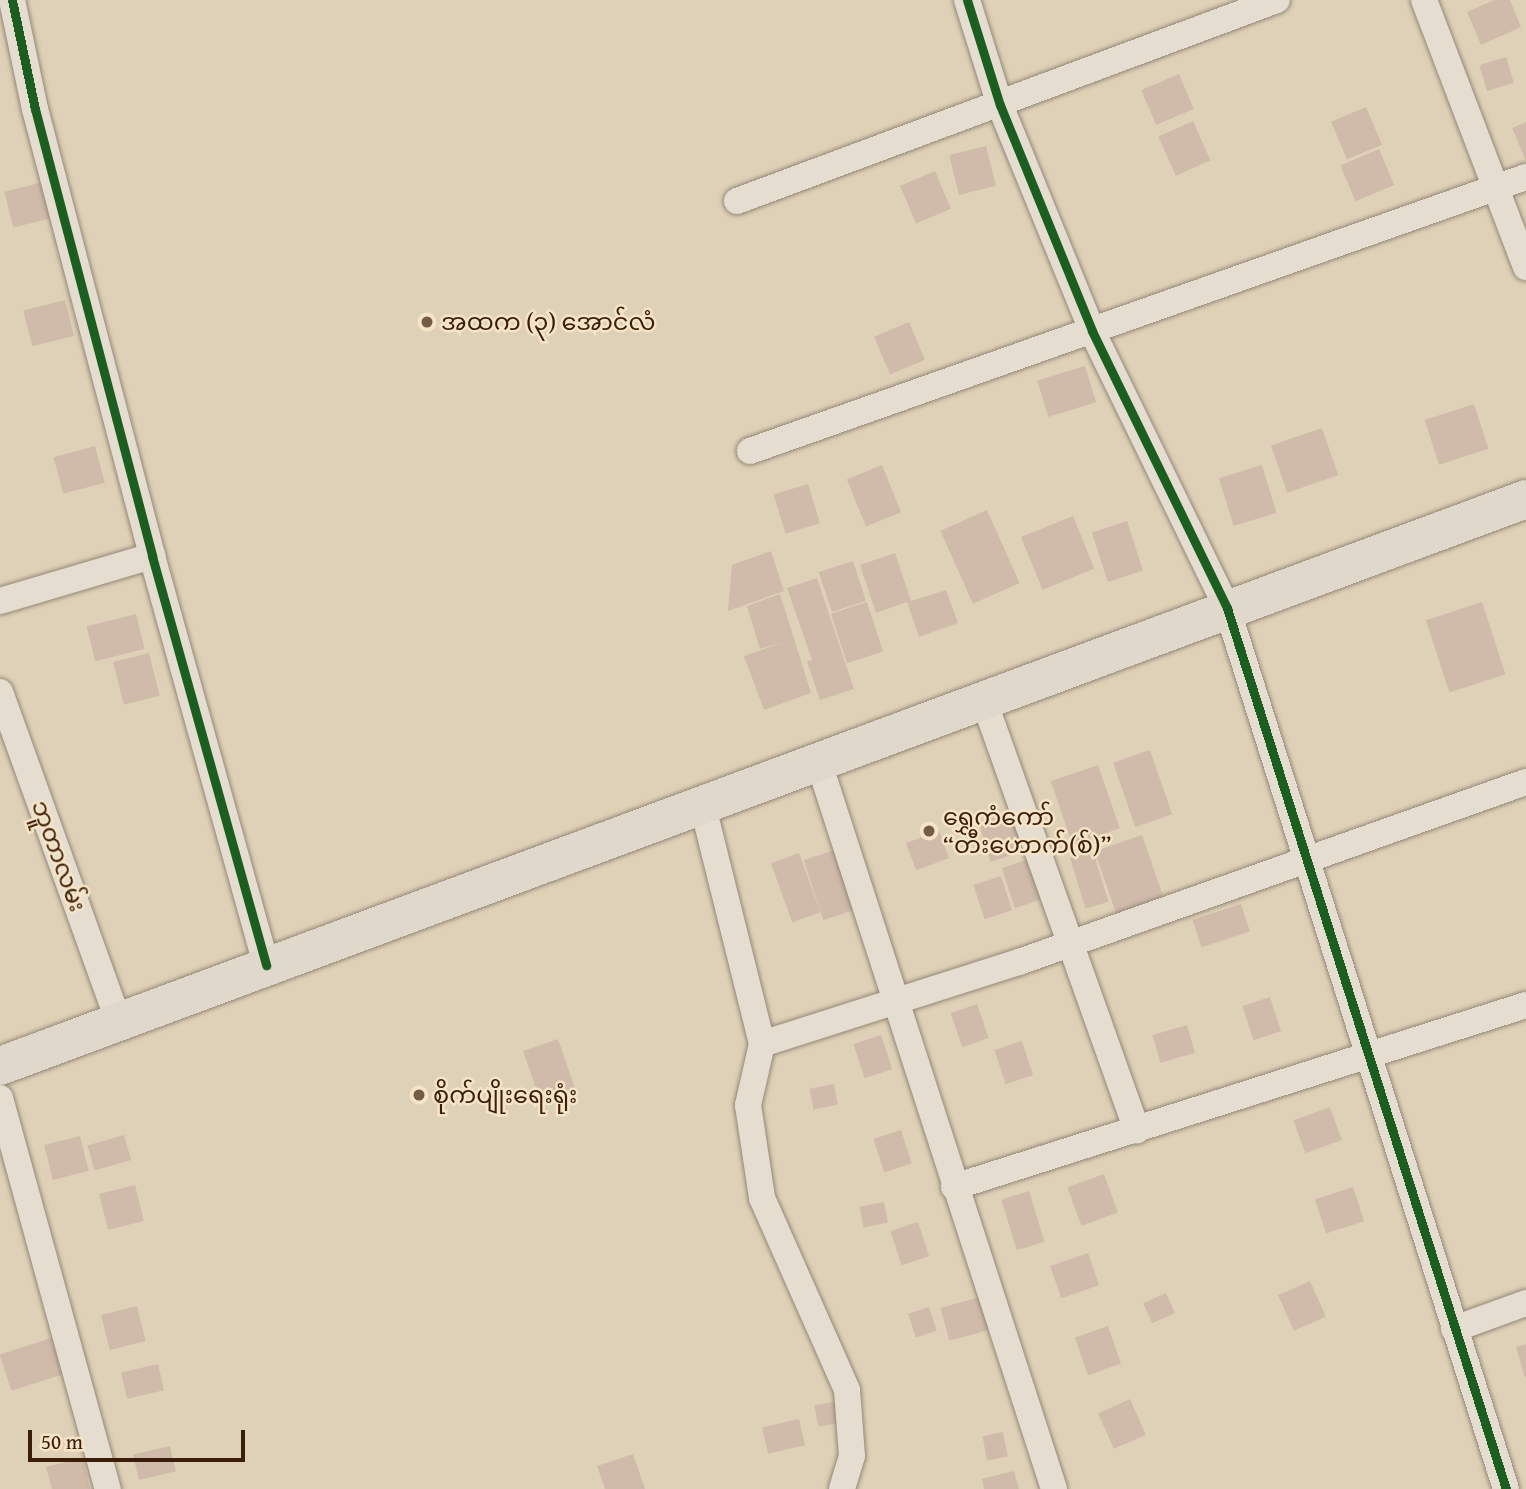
<!DOCTYPE html>
<html>
<head>
<meta charset="utf-8">
<style>
  body { margin:0 }
  #map { position:relative; width:1526px; height:1489px; overflow:hidden; background:#dfd1b7; font-family:"Gentium Book Plus","Noto Sans Myanmar",serif }
  div>[style] { position:absolute }
  [style*='--x'] { left:calc(var(--x)*1px); top:calc(var(--y)*1px); width:calc(var(--w)*1px); rotate:calc(var(--a)*1deg) }
  .building>* { inset:0; background:#d0bbab; transform-origin:0 0 }
  .roads { filter:drop-shadow(0 0 2px #948877) drop-shadow(0 0 2px #948877) }
  .street>* { height:26px; margin:-13px; padding:0 13px; transform-origin:13px; border-radius:13px; background:#e5ded0 }
  .highway>* { height:38px; margin:-19px; padding:0 19px; transform-origin:19px; border-radius:19px; background:#e0d8ca }
  .cycleway>* { height:9px; margin:-4.5px; padding:0 4.5px; transform-origin:4.5px; border-radius:4.5px; background:#1b5e20 }
  .dots>* { width:19px; height:19px; translate:-50% -50%; box-sizing:border-box; border:4px solid #f5e4c6; border-radius:50% }
  span { translate:-50% -50%; white-space:nowrap; text-align:center; line-height:1.15; -webkit-text-stroke:5px #f5e4c6; paint-order:stroke }
  .poi-label { font-size:24px; color:#3c1d09 }
  .left { translate:0 -50%; text-align:left }
  .street-label { font-size:24px; color:#3c1d09 }
  .scale { position:absolute; left:28px; top:1430px; width:217px; height:32px; box-sizing:border-box; border:4px solid #3c1d09; border-top:0; padding-left:9px; font-size:21px; line-height:24px; white-space:nowrap; color:#3c1d09; -webkit-text-stroke:5px #f5e4c6; paint-order:stroke }
</style>
</head>
<body>
<div id="map">
  <div class="building">
    <i style="clip-path:polygon(1494px 0,1510px 0,1521px 27px,1481px 45px,1467px 12px)"></i>
    <i style="left:1506px;top:57px;width:27px;height:28px;rotate:73deg"></i>
    <i style="left:1179px;top:74px;width:38px;height:41px;rotate:67deg"></i>
    <i style="left:1366px;top:107px;width:41px;height:38px;rotate:67deg"></i>
    <i style="left:1193px;top:121px;width:43px;height:38px;rotate:66deg"></i>
    <i style="clip-path:polygon(1526px 122px,1526px 161px,1512px 128px)"></i>
    <i style="left:986px;top:146px;width:41px;height:38px;rotate:76deg"></i>
    <i style="left:1379px;top:149px;width:39px;height:42px;rotate:67deg"></i>
    <i style="left:935px;top:171px;width:41px;height:38px;rotate:67deg"></i>
    <i style="left:47px;top:181px;width:37px;height:44px;rotate:76deg"></i>
    <i style="left:65px;top:300px;width:37px;height:43px;rotate:76deg"></i>
    <i style="left:909px;top:322px;width:41px;height:38px;rotate:67deg"></i>
    <i style="left:1085px;top:366px;width:38px;height:50px;rotate:73deg"></i>
    <i style="left:1474px;top:404px;width:47px;height:52px;rotate:72deg"></i>
    <i style="left:1322px;top:428px;width:50px;height:54px;rotate:71deg"></i>
    <i style="left:95px;top:446px;width:38px;height:43px;rotate:75deg"></i>
    <i style="left:882px;top:465px;width:51px;height:38px;rotate:68deg"></i>
    <i style="left:1262px;top:465px;width:50px;height:45px;rotate:73deg"></i>
    <i style="left:808px;top:484px;width:41px;height:36px;rotate:73deg"></i>
    <i style="left:987px;top:510px;width:80px;height:51px;rotate:66deg"></i>
    <i style="left:1073px;top:516px;width:57px;height:56px;rotate:68deg"></i>
    <i style="left:1127px;top:521px;width:52px;height:37px;rotate:72deg"></i>
    <i style="clip-path:polygon(771px 551px,784px 591px,728px 611px,732px 565px)"></i>
    <i style="clip-path:polygon(895px 553px,911px 601px,946px 590px,958px 623px,919px 637px,907px 602px,876px 613px,860px 565px)"></i>
    <i style="left:853px;top:561px;width:42px;height:36px;rotate:72deg"></i>
    <i style="clip-path:polygon(817px 578px,854px 689px,820px 700px,807px 661px,812px 660px,787px 588px)"></i>
    <i style="clip-path:polygon(780px 594px,811px 693px,764px 710px,744px 656px,784px 642px,760px 649px,747px 606px)"></i>
    <i style="left:867px;top:602px;width:52px;height:38px;rotate:72deg"></i>
    <i style="left:1482px;top:602px;width:76px;height:59px;rotate:72deg"></i>
    <i style="left:136px;top:614px;width:36px;height:51px;rotate:76deg"></i>
    <i style="left:149px;top:653px;width:44px;height:37px;rotate:76deg"></i>
    <i style="left:1150px;top:750px;width:68px;height:39px;rotate:71deg"></i>
    <i style="left:1098px;top:765px;width:67px;height:50px;rotate:71deg"></i>
    <i style="left:1013px;top:812px;width:41px;height:36px;rotate:73deg"></i>
    <i style="left:939px;top:831px;width:29px;height:35px;rotate:70deg"></i>
    <i style="left:1142px;top:835px;width:67px;height:50px;rotate:71deg"></i>
    <i style="left:838px;top:849px;width:63px;height:36px;rotate:72deg"></i>
    <i style="left:1093px;top:851px;width:53px;height:24px;rotate:73deg"></i>
    <i style="left:799px;top:853px;width:63px;height:30px;rotate:70deg"></i>
    <i style="left:1036px;top:857px;width:42px;height:36px;rotate:72deg"></i>
    <i style="left:1001px;top:876px;width:36px;height:29px;rotate:72deg"></i>
    <i style="left:1241px;top:904px;width:29px;height:51px;rotate:72deg"></i>
    <i style="left:1270px;top:997px;width:36px;height:29px;rotate:72deg"></i>
    <i style="left:977px;top:1004px;width:36px;height:28px;rotate:71deg"></i>
    <i style="left:1187px;top:1025px;width:29px;height:36px;rotate:74deg"></i>
    <i style="left:881px;top:1035px;width:36px;height:29px;rotate:72deg"></i>
    <i style="left:558px;top:1039px;width:55px;height:37px;rotate:71deg"></i>
    <i style="left:1022px;top:1041px;width:36px;height:29px;rotate:72deg"></i>
    <i style="left:834px;top:1084px;width:21px;height:25px;rotate:79deg"></i>
    <i style="left:1330px;top:1107px;width:35px;height:39px;rotate:70deg"></i>
    <i style="left:901px;top:1130px;width:35px;height:29px;rotate:72deg"></i>
    <i style="left:124px;top:1135px;width:26px;height:38px;rotate:74deg"></i>
    <i style="left:80px;top:1136px;width:36px;height:37px;rotate:76deg"></i>
    <i style="left:1104px;top:1174px;width:41px;height:39px;rotate:70deg"></i>
    <i style="left:135px;top:1185px;width:37px;height:37px;rotate:76deg"></i>
    <i style="left:1353px;top:1187px;width:36px;height:40px;rotate:72deg"></i>
    <i style="left:1029px;top:1191px;width:53px;height:29px;rotate:73deg"></i>
    <i style="left:884px;top:1202px;width:21px;height:25px;rotate:79deg"></i>
    <i style="left:918px;top:1222px;width:36px;height:29px;rotate:72deg"></i>
    <i style="left:1088px;top:1253px;width:34px;height:40px;rotate:71deg"></i>
    <i style="left:1310px;top:1281px;width:39px;height:35px;rotate:66deg"></i>
    <i style="left:1166px;top:1293px;width:22px;height:25px;rotate:66deg"></i>
    <i style="left:981px;top:1297px;width:34px;height:42px;rotate:75deg"></i>
    <i style="left:137px;top:1306px;width:36px;height:37px;rotate:76deg"></i>
    <i style="left:929px;top:1307px;width:25px;height:22px;rotate:72deg"></i>
    <i style="left:1108px;top:1326px;width:40px;height:35px;rotate:71deg"></i>
    <i style="left:51px;top:1338px;width:38px;height:54px;rotate:72deg"></i>
    <i style="clip-path:polygon(1526px 1344px,1526px 1378px,1525px 1378px,1516px 1347px)"></i>
    <i style="left:158px;top:1364px;width:27px;height:38px;rotate:77deg"></i>
    <i style="left:1130px;top:1399px;width:39px;height:35px;rotate:66deg"></i>
    <i style="left:838px;top:1401px;width:22px;height:24px;rotate:80deg"></i>
    <i style="left:799px;top:1419px;width:27px;height:38px;rotate:77deg"></i>
    <i style="left:1003px;top:1432px;width:25px;height:21px;rotate:79deg"></i>
    <i style="left:170px;top:1446px;width:26px;height:38px;rotate:77deg"></i>
    <i style="clip-path:polygon(633px 1454px,645px 1489px,605px 1489px,597px 1466px)"></i>
    <i style="clip-path:polygon(83px 1458px,90px 1489px,52px 1489px,46px 1467px)"></i>
    <i style="clip-path:polygon(1014px 1471px,1019px 1489px,984px 1489px,982px 1479px)"></i>
  </div>
  <div class="roads">
    <div class="street">
      <i style="--x:12;--y:0;--w:111;--a:78.1"></i>
      <i style="--x:35;--y:109;--w:462;--a:75.3"></i>
      <i style="--x:152;--y:556;--w:425;--a:74.4"></i>
      <i style="--x:967;--y:0;--w:110;--a:72.6"></i>
      <i style="--x:1000;--y:105;--w:244;--a:67.8"></i>
      <i style="--x:1092;--y:331;--w:308;--a:64"></i>
      <i style="--x:1227;--y:608;--w:924;--a:72.43"></i>
      <i style="--x:1424;--y:0;--w:286;--a:69.1"></i>
      <i style="--x:737;--y:201;--w:576;--a:-20.42"></i>
      <i style="--x:750;--y:451;--w:823;--a:-19.45"></i>
      <i style="--x:0;--y:601;--w:159;--a:-16.5"></i>
      <i style="--x:0;--y:692;--w:349;--a:70.2"></i>
      <i style="--x:983;--y:698;--w:459;--a:70.4"></i>
      <i style="--x:818;--y:760;--w:766;--a:72.06"></i>
      <i style="--x:702;--y:803;--w:248;--a:76"></i>
      <i style="--x:762;--y:1044;--w:63;--a:102.9"></i>
      <i style="--x:748;--y:1105;--w:94;--a:81.4"></i>
      <i style="--x:762;--y:1198;--w:210;--a:66.1"></i>
      <i style="--x:847;--y:1390;--w:66;--a:85.7"></i>
      <i style="--x:852;--y:1456;--w:34;--a:107"></i>
      <i style="--x:762;--y:1044;--w:270;--a:-17.7"></i>
      <i style="--x:1019;--y:962;--w:538;--a:-19.55"></i>
      <i style="--x:0;--y:1098;--w:406;--a:74.6"></i>
      <i style="--x:954;--y:1187;--w:600;--a:-17.65"></i>
      <i style="--x:1454;--y:1329;--w:77;--a:-19.9"></i>
    </div>
    <div class="highway">
      <i style="--x:0;--y:1066;--w:1628;--a:-20.38"></i>
    </div>
  </div>
  <div class="cycleway">
    <i style="--x:12;--y:0;--w:111;--a:78.1"></i>
    <i style="--x:35;--y:109;--w:462;--a:75.3"></i>
    <i style="--x:152;--y:556;--w:425;--a:74.4"></i>
    <i style="--x:967;--y:0;--w:110;--a:72.6"></i>
    <i style="--x:1000;--y:105;--w:244;--a:67.8"></i>
    <i style="--x:1092;--y:331;--w:308;--a:64"></i>
    <i style="--x:1227;--y:608;--w:924;--a:72.43"></i>
  </div>
  <div class="dots">
    <i style="left:427px;top:322px;background:#755c46"></i>
    <i style="left:929px;top:831px;background:#755c46"></i>
    <i style="left:419px;top:1095px;background:#755c46"></i>
  </div>
  <div class="poi-label">
    <span class="left" style="left:441px;top:322px">အထက (၃) အောင်လံ</span>
    <span class="left" style="left:943px;top:831px">ရွှေကံကော်<br>“တီးဟောက်(စ်)” ️</span>
    <span class="left" style="left:433px;top:1095px">စိုက်ပျိုးရေးရုံး</span>
  </div>
  <div class="street-label">
    <span style="left:59px;top:856px;rotate:70deg">ဘူတာလမ်း</span>
  </div>
  <div class="scale">50 m</div>
</div>
</body>
</html>
